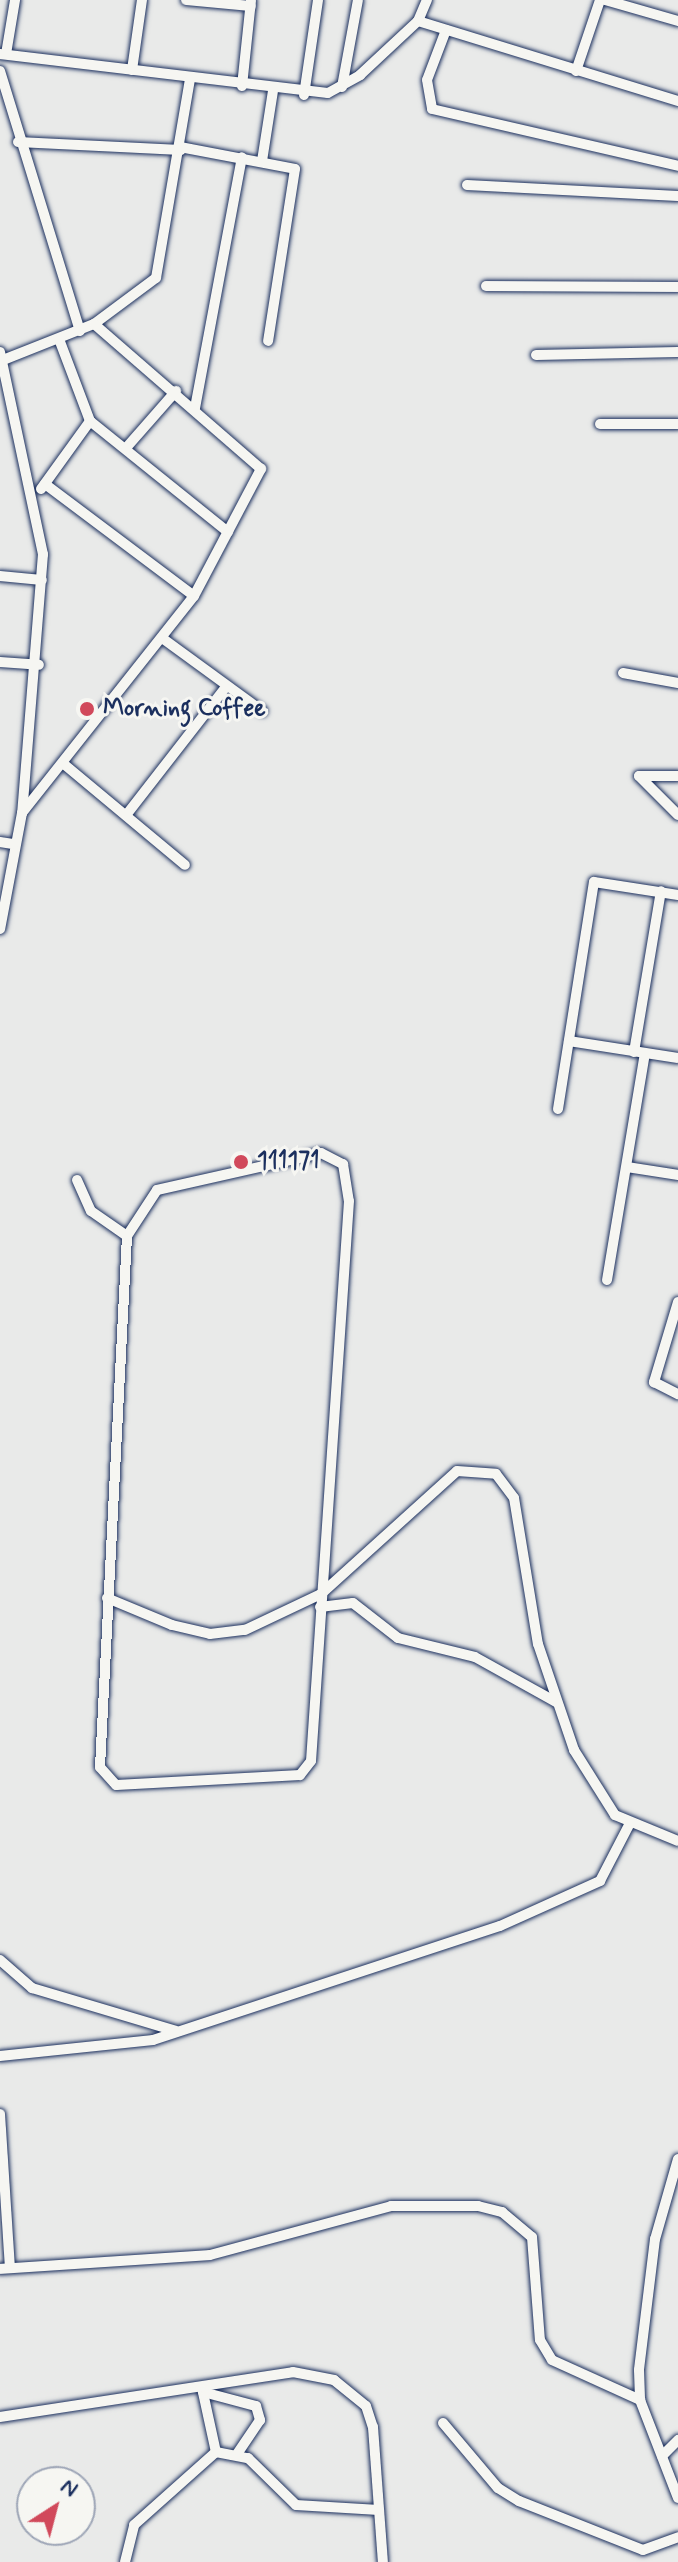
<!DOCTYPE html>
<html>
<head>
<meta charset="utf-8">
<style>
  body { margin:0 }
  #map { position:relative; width:678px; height:2562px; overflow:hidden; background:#e9eae9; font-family:Mynerve,sans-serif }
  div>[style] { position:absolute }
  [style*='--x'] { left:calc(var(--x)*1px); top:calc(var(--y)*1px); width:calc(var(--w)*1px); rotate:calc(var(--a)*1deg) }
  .roads { filter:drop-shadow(0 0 2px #1b2f5e) drop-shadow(0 0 2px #1b2f5e) }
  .minor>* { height:10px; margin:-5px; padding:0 5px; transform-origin:5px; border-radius:5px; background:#f6f6f2 }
  .dots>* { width:22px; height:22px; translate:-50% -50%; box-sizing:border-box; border:4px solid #f6f6f2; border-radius:50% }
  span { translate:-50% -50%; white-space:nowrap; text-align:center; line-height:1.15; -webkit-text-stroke:6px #f6f6f2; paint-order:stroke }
  .poi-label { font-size:24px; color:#1b2f5e; font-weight:700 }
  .left { translate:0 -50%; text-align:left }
  .north { position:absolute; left:16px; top:2466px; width:80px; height:80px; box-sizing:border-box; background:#f6f6f2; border:2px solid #9ea6b7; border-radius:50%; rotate:36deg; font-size:22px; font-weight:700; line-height:32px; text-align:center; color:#1b2f5e }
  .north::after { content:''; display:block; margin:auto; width:28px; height:36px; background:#d1495b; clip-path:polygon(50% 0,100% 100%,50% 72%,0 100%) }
</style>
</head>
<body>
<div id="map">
  <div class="roads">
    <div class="minor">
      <i style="--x:186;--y:0;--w:65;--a:5.3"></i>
      <i style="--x:605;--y:0;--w:76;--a:16"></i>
      <i style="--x:418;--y:21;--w:272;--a:17.1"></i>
      <i style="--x:446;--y:30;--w:53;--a:110.8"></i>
      <i style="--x:427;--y:80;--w:29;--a:80"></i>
      <i style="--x:432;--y:109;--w:253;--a:13"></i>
      <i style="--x:0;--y:54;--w:330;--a:6.8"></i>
      <i style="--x:328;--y:93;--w:37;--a:-29"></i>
      <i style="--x:360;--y:75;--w:79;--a:-43"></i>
      <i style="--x:418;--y:21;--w:23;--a:-67"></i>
      <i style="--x:6;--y:54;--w:55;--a:-80.5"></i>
      <i style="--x:132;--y:70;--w:71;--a:-81.9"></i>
      <i style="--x:0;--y:71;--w:272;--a:72.9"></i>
      <i style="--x:576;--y:71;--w:75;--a:-71.3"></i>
      <i style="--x:242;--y:86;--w:86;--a:-84"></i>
      <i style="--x:342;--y:87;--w:88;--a:-79.6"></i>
      <i style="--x:304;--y:95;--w:96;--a:-81.6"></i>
      <i style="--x:18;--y:142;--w:163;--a:2.8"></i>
      <i style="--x:180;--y:147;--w:117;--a:10.8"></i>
      <i style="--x:295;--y:169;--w:174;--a:98.9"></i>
      <i style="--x:262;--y:161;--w:71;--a:-81.1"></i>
      <i style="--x:467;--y:185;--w:211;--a:3"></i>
      <i style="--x:486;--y:286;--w:192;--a:0.3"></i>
      <i style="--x:59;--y:339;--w:88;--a:69.3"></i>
      <i style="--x:90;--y:421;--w:177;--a:38.8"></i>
      <i style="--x:0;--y:352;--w:207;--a:78"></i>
      <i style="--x:43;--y:554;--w:260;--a:94.6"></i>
      <i style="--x:22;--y:813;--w:118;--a:100.7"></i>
      <i style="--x:536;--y:355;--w:142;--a:-1.2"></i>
      <i style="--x:3;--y:360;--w:98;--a:-21.6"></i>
      <i style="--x:94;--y:324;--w:77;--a:-36.6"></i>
      <i style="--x:156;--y:278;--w:202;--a:-80.3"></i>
      <i style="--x:195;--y:408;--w:255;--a:-79.4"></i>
      <i style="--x:600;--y:424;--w:78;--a:0"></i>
      <i style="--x:126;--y:448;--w:76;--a:-48.7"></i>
      <i style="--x:45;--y:484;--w:186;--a:36.9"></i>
      <i style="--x:41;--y:489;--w:84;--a:-54.2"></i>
      <i style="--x:0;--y:576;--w:42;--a:5.4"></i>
      <i style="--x:162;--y:638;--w:124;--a:36.1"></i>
      <i style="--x:0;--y:662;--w:39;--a:4"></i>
      <i style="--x:623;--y:673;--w:56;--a:10.3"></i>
      <i style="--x:65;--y:765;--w:156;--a:39.8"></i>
      <i style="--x:678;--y:776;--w:39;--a:180"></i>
      <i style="--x:639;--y:776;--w:55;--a:45"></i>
      <i style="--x:22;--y:813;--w:277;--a:-51.6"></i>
      <i style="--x:194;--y:596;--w:144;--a:-62.2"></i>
      <i style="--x:261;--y:469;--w:221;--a:-139"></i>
      <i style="--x:127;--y:814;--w:160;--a:-52.1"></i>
      <i style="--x:0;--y:842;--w:13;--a:9"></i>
      <i style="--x:569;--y:1041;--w:110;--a:8.9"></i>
      <i style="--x:634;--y:1052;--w:163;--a:-80.5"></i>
      <i style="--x:558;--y:1109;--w:230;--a:-81"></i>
      <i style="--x:594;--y:882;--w:85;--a:8.8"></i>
      <i style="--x:321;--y:1153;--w:25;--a:27"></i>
      <i style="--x:343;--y:1164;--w:37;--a:81"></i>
      <i style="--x:349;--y:1201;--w:561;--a:93.88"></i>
      <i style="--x:311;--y:1761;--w:18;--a:128"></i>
      <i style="--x:300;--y:1775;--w:184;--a:176.9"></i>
      <i style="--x:116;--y:1785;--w:24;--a:-132"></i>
      <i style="--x:100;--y:1767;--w:532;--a:-87.09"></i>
      <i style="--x:127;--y:1236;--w:55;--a:-56.9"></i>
      <i style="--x:157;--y:1190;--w:168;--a:-12.7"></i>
      <i style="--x:627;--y:1167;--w:52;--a:8.9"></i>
      <i style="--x:77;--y:1180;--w:34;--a:66"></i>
      <i style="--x:91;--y:1211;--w:44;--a:34.8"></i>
      <i style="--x:607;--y:1280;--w:229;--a:-80.5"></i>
      <i style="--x:678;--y:1302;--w:84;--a:106.7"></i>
      <i style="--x:654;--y:1382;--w:27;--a:27"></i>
      <i style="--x:107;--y:1598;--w:70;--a:22.6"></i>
      <i style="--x:172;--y:1625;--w:39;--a:13"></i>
      <i style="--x:210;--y:1634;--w:35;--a:-7"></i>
      <i style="--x:245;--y:1630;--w:84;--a:-25.3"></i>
      <i style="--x:321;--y:1594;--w:183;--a:-42.1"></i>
      <i style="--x:457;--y:1471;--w:39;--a:4"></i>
      <i style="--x:496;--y:1474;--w:30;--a:53"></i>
      <i style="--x:514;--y:1498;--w:148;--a:80.7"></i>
      <i style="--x:538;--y:1644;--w:112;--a:71.2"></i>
      <i style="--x:574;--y:1750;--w:77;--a:57.8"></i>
      <i style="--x:615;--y:1815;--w:68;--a:22.4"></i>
      <i style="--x:320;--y:1607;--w:33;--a:-7"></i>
      <i style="--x:353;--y:1603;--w:57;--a:37.9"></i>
      <i style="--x:398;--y:1638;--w:79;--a:13.9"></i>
      <i style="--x:475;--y:1657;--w:93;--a:29.1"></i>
      <i style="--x:0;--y:1960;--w:43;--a:41.2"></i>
      <i style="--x:32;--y:1988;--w:150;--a:16.6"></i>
      <i style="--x:0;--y:2056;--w:154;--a:-6"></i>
      <i style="--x:153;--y:2040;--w:365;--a:-18.2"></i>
      <i style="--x:500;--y:1926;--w:110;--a:-24.2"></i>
      <i style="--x:600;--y:1881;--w:63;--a:-62.6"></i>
      <i style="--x:0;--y:2114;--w:154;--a:86.3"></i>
      <i style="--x:678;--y:2159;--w:83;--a:106"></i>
      <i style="--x:655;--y:2239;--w:132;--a:97"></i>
      <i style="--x:639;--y:2370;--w:30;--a:88"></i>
      <i style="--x:640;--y:2400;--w:105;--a:68.8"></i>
      <i style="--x:0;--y:2269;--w:210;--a:-3.8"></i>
      <i style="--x:210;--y:2255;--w:188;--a:-15.1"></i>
      <i style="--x:391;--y:2206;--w:87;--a:0"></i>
      <i style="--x:478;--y:2206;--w:25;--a:14"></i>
      <i style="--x:502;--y:2212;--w:39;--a:40"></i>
      <i style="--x:532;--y:2237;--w:103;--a:85.6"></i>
      <i style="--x:540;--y:2340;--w:23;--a:59"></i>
      <i style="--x:552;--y:2360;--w:97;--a:24.4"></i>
      <i style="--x:202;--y:2388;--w:66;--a:77.7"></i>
      <i style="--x:203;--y:2392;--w:55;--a:14.8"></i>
      <i style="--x:256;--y:2406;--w:15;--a:74"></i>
      <i style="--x:260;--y:2420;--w:40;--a:124"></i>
      <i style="--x:0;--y:2417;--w:296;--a:-8.7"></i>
      <i style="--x:293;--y:2372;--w:42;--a:11"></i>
      <i style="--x:334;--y:2380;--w:41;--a:39.1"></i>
      <i style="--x:366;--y:2406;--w:22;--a:72"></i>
      <i style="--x:373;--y:2427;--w:135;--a:85.8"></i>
      <i style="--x:443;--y:2423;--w:85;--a:49.8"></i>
      <i style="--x:498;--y:2488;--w:25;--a:32"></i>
      <i style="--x:519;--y:2501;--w:133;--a:21.6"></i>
      <i style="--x:643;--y:2550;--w:37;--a:-20"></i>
      <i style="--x:662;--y:2456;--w:23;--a:-45"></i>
      <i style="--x:125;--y:2562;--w:38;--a:-76"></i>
      <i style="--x:134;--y:2525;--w:110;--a:-41.7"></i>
      <i style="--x:216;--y:2452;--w:33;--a:11"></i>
      <i style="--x:248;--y:2458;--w:67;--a:44.4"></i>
      <i style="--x:296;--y:2505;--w:83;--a:3.4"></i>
    </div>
  </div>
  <div class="dots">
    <i style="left:87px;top:709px;background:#d1495b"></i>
    <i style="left:241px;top:1162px;background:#d1495b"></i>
  </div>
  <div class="poi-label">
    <span class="left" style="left:103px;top:709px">Morning Coffee</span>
    <span class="left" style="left:257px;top:1162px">111171</span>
  </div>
  <div class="north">N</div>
</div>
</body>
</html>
